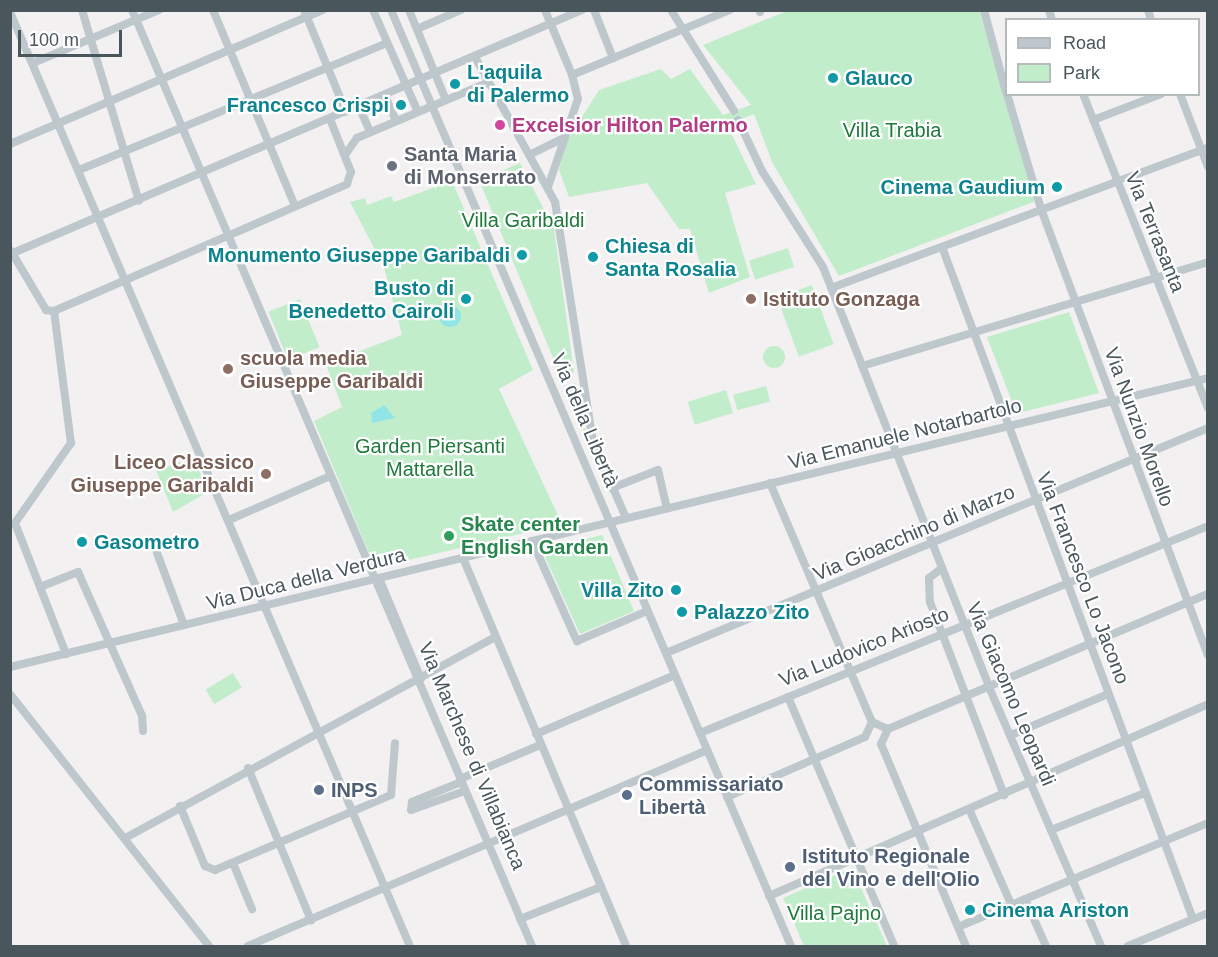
<!DOCTYPE html>
<html>
<head>
<meta charset="utf-8">
<style>
  body { margin:0 }
  #map { position:relative; width:1218px; height:957px; overflow:hidden; background:#f2f0f1; font-family:Helvetica,sans-serif }
  div>[style] { position:absolute }
  [style*='--x'] { left:calc(var(--x)*1px); top:calc(var(--y)*1px); width:calc(var(--w)*1px); rotate:calc(var(--a)*1deg) }
  .green>* { inset:0; background:#c2edcb; transform-origin:0 0 }
  .round { border-radius:50% }
  .water>* { inset:0; background:#92e5e7 }
  .minor>* { height:8px; margin:-4px; padding:0 4px; transform-origin:4px; border-radius:4px; background:#bdc7cc }
  .dots>* { width:16px; height:16px; translate:-50% -50%; box-sizing:border-box; border:3px solid #fff; border-radius:50% }
  span { translate:-50% -50%; white-space:nowrap; text-align:center; line-height:1.15; -webkit-text-stroke:4.5px #fff; paint-order:stroke }
  .culture-label { font-size:20px; color:#0d838f; font-weight:700 }
  .left { translate:0 -50%; text-align:left }
  .right { translate:-100% -50%; text-align:right }
  .hotel-label { font-size:20px; color:#b23c85; font-weight:700 }
  .park-label { font-size:20px; color:#1e7a3b }
  .worship-label { font-size:20px; color:#5b616d; font-weight:700 }
  .street-label { font-size:20px; color:#49575c }
  .education-label { font-size:20px; color:#785e54; font-weight:700 }
  .leisure-label { font-size:20px; color:#27864d; font-weight:700 }
  .service-label { font-size:20px; color:#4e5e75; font-weight:700 }
  .frame { position:absolute; inset:0; border:12px solid #49575c; pointer-events:none }
  .legend { position:absolute; left:1005px; top:18px; width:195px; height:78px; box-sizing:border-box; background:#fff; border:2px solid #b6bcbe; margin:0; padding:8px 10px; list-style:none; font-size:18px; color:#49575c }
  .legend li { display:flex; align-items:center; gap:12px; height:30px }
  .legend b { width:30px; border:2px solid #b6bcbe }
  .scale { position:absolute; left:18px; top:30px; width:104px; height:27px; box-sizing:border-box; border:3px solid #49575c; border-top:0; padding-left:8px; font-size:18px; line-height:21px; white-space:nowrap; color:#49575c; -webkit-text-stroke:4px #fff; paint-order:stroke }
</style>
</head>
<body>
<div id="map">
  <div class="green">
    <i style="clip-path:polygon(787px 11px,981px 11px,1036px 201px,839px 276px,772px 162px,754px 114px,727px 125px,756px 184px,725px 193px,750px 277px,709px 293px,690px 229px,679px 229px,647px 183px,569px 197px,559px 170px,565px 144px,599px 90px,661px 69px,671px 79px,690px 69px,723px 115px,751px 105px,703px 45px)"></i>
    <i style="clip-path:polygon(520px 163px,554px 229px,574px 372px,561px 377px,479px 180px)"></i>
    <i style="clip-path:polygon(452px 181px,533px 370px,499px 389px,562px 524px,383px 566px,371px 558px,314px 421px,342px 407px,326px 364px,402px 335px,384px 267px,350px 202px,365px 198px,367px 205px,391px 196px,394px 202px)"></i>
    <i style="left:788px;top:248px;width:20px;height:41px;rotate:72deg"></i>
    <i style="left:812px;top:285px;width:63px;height:37px;rotate:70deg"></i>
    <i style="left:300px;top:299px;width:52px;height:34px;rotate:68deg"></i>
    <i style="clip-path:polygon(1069px 312px,1099px 393px,1022px 412px,1014px 407px,987px 337px)"></i>
    <i class="round" style="left:763px;top:346px;width:22px;height:22px"></i>
    <i style="clip-path:polygon(576px 383px,586px 432px,585px 434px,565px 387px)"></i>
    <i style="left:766px;top:386px;width:16px;height:34px;rotate:75deg"></i>
    <i style="left:726px;top:390px;width:24px;height:40px;rotate:73deg"></i>
    <i style="clip-path:polygon(194px 458px,208px 492px,173px 512px,156px 470px)"></i>
    <i style="clip-path:polygon(602px 535px,634px 611px,580px 634px,542px 550px)"></i>
    <i style="left:233px;top:673px;width:17px;height:32px;rotate:59deg"></i>
    <i style="clip-path:polygon(852px 868px,887px 946px,804px 946px,783px 898px)"></i>
  </div>
  <div class="water">
    <i class="round" style="left:826px;top:70px;width:14px;height:14px"></i>
    <i class="round" style="left:439px;top:305px;width:22px;height:22px"></i>
    <i style="clip-path:polygon(384px 405px,395px 418px,372px 423px,371px 413px)"></i>
  </div>
  <div class="minor">
    <i style="--x:82;--y:10;--w:199;--a:73.4"></i>
    <i style="--x:132;--y:10;--w:1018;--a:66.86"></i>
    <i style="--x:213;--y:10;--w:212;--a:67.3"></i>
    <i style="--x:304;--y:10;--w:110;--a:67.6"></i>
    <i style="--x:373;--y:10;--w:111;--a:66.2"></i>
    <i style="--x:391;--y:10;--w:1018;--a:66.86"></i>
    <i style="--x:409;--y:10;--w:97;--a:67.7"></i>
    <i style="--x:545;--y:10;--w:70;--a:67.4"></i>
    <i style="--x:594;--y:10;--w:52;--a:68.4"></i>
    <i style="--x:671;--y:10;--w:119;--a:58"></i>
    <i style="--x:760;--y:10;--w:2;--a:90"></i>
    <i style="--x:984;--y:10;--w:85;--a:75"></i>
    <i style="--x:1049;--y:10;--w:10;--a:73"></i>
    <i style="--x:1148;--y:10;--w:10;--a:73"></i>
    <i style="--x:10;--y:12;--w:1016;--a:66.82"></i>
    <i style="--x:417;--y:29;--w:48;--a:-23.4"></i>
    <i style="--x:475;--y:57;--w:166;--a:61.1"></i>
    <i style="--x:555;--y:202;--w:243;--a:81"></i>
    <i style="--x:593;--y:442;--w:83;--a:66.5"></i>
    <i style="--x:33;--y:63;--w:137;--a:-22.8"></i>
    <i style="--x:1007;--y:94;--w:120;--a:73.5"></i>
    <i style="--x:1041;--y:209;--w:476;--a:69.5"></i>
    <i style="--x:1083;--y:94;--w:338;--a:68.3"></i>
    <i style="--x:1180;--y:94;--w:78;--a:69"></i>
    <i style="--x:385;--y:96;--w:27;--a:66"></i>
    <i style="--x:359;--y:107;--w:27;--a:66"></i>
    <i style="--x:738;--y:120;--w:56;--a:64.8"></i>
    <i style="--x:762;--y:171;--w:114;--a:57.6"></i>
    <i style="--x:823;--y:267;--w:452;--a:68.4"></i>
    <i style="--x:989;--y:687;--w:282;--a:66.6"></i>
    <i style="--x:1093;--y:120;--w:73;--a:-20.9"></i>
    <i style="--x:10;--y:144;--w:340;--a:-23.2"></i>
    <i style="--x:531;--y:154;--w:34;--a:-26"></i>
    <i style="--x:345;--y:155;--w:21;--a:-55"></i>
    <i style="--x:357;--y:138;--w:143;--a:-23"></i>
    <i style="--x:79;--y:170;--w:333;--a:-22.4"></i>
    <i style="--x:548;--y:187;--w:93;--a:-71.2"></i>
    <i style="--x:578;--y:99;--w:25;--a:-104"></i>
    <i style="--x:572;--y:75;--w:171;--a:-22.4"></i>
    <i style="--x:942;--y:247;--w:717;--a:69.52"></i>
    <i style="--x:11;--y:251;--w:69;--a:59.3"></i>
    <i style="--x:46;--y:310;--w:8;--a:7"></i>
    <i style="--x:13;--y:253;--w:619;--a:-23.13"></i>
    <i style="--x:831;--y:288;--w:402;--a:-20.4"></i>
    <i style="--x:54;--y:311;--w:319;--a:-23.4"></i>
    <i style="--x:347;--y:184;--w:13;--a:-72"></i>
    <i style="--x:351;--y:172;--w:57;--a:-111.6"></i>
    <i style="--x:54;--y:311;--w:133;--a:82.7"></i>
    <i style="--x:71;--y:443;--w:98;--a:125"></i>
    <i style="--x:15;--y:523;--w:141;--a:68.7"></i>
    <i style="--x:862;--y:366;--w:361;--a:-16.7"></i>
    <i style="--x:770;--y:483;--w:260;--a:66.9"></i>
    <i style="--x:872;--y:722;--w:17;--a:24"></i>
    <i style="--x:612;--y:488;--w:49;--a:-21.4"></i>
    <i style="--x:658;--y:470;--w:39;--a:77"></i>
    <i style="--x:229;--y:520;--w:108;--a:-23.5"></i>
    <i style="--x:532;--y:541;--w:110;--a:65.8"></i>
    <i style="--x:577;--y:641;--w:76;--a:-23.2"></i>
    <i style="--x:157;--y:553;--w:77;--a:69.4"></i>
    <i style="--x:463;--y:558;--w:421;--a:67.2"></i>
    <i style="--x:942;--y:568;--w:16;--a:142"></i>
    <i style="--x:929;--y:578;--w:24;--a:88"></i>
    <i style="--x:930;--y:602;--w:207;--a:69"></i>
    <i style="--x:379;--y:578;--w:109;--a:67.4"></i>
    <i style="--x:40;--y:587;--w:41;--a:-21.5"></i>
    <i style="--x:78;--y:572;--w:158;--a:66"></i>
    <i style="--x:142;--y:716;--w:15;--a:86"></i>
    <i style="--x:666;--y:653;--w:587;--a:-22.54"></i>
    <i style="--x:10;--y:667;--w:1232;--a:-13.56"></i>
    <i style="--x:10;--y:694;--w:321;--a:51.7"></i>
    <i style="--x:788;--y:697;--w:271;--a:66.9"></i>
    <i style="--x:700;--y:733;--w:549;--a:-22.17"></i>
    <i style="--x:536;--y:734;--w:151;--a:-23"></i>
    <i style="--x:1011;--y:735;--w:105;--a:-22.9"></i>
    <i style="--x:881;--y:744;--w:17;--a:-65"></i>
    <i style="--x:888;--y:729;--w:347;--a:-22.9"></i>
    <i style="--x:881;--y:744;--w:219;--a:67.2"></i>
    <i style="--x:248;--y:768;--w:165;--a:67.5"></i>
    <i style="--x:460;--y:779;--w:87;--a:-23"></i>
    <i style="--x:461;--y:782;--w:53;--a:157.8"></i>
    <i style="--x:412;--y:802;--w:8;--a:97"></i>
    <i style="--x:411;--y:810;--w:57;--a:-19.4"></i>
    <i style="--x:727;--y:797;--w:150;--a:-23.5"></i>
    <i style="--x:865;--y:737;--w:17;--a:-65"></i>
    <i style="--x:180;--y:806;--w:65;--a:67.4"></i>
    <i style="--x:205;--y:866;--w:11;--a:22"></i>
    <i style="--x:215;--y:870;--w:191;--a:-23.1"></i>
    <i style="--x:391;--y:795;--w:52;--a:-85.6"></i>
    <i style="--x:970;--y:811;--w:102;--a:66.2"></i>
    <i style="--x:1051;--y:830;--w:101;--a:-21.5"></i>
    <i style="--x:127;--y:837;--w:419;--a:-28.5"></i>
    <i style="--x:233;--y:863;--w:50;--a:67.6"></i>
    <i style="--x:769;--y:896;--w:479;--a:-23.6"></i>
    <i style="--x:1025;--y:899;--w:51;--a:65.9"></i>
    <i style="--x:520;--y:919;--w:87;--a:-21.6"></i>
    <i style="--x:958;--y:927;--w:271;--a:-22.6"></i>
    <i style="--x:248;--y:946;--w:499;--a:-23.1"></i>
    <i style="--x:1128;--y:946;--w:87;--a:-22.4"></i>
  </div>
  <div class="dots">
    <i style="left:833px;top:78px;background:#0f9aa8"></i>
    <i style="left:455px;top:84px;background:#0f9aa8"></i>
    <i style="left:401px;top:105px;background:#0f9aa8"></i>
    <i style="left:500px;top:125px;background:#d1479c"></i>
    <i style="left:392px;top:166px;background:#6b7280"></i>
    <i style="left:1057px;top:187px;background:#0f9aa8"></i>
    <i style="left:522px;top:255px;background:#0f9aa8"></i>
    <i style="left:593px;top:257px;background:#0f9aa8"></i>
    <i style="left:466px;top:299px;background:#0f9aa8"></i>
    <i style="left:751px;top:299px;background:#8d6e63"></i>
    <i style="left:228px;top:369px;background:#8d6e63"></i>
    <i style="left:266px;top:474px;background:#8d6e63"></i>
    <i style="left:449px;top:536px;background:#2e9e5b"></i>
    <i style="left:82px;top:542px;background:#0f9aa8"></i>
    <i style="left:676px;top:590px;background:#0f9aa8"></i>
    <i style="left:682px;top:612px;background:#0f9aa8"></i>
    <i style="left:319px;top:790px;background:#5c6f8a"></i>
    <i style="left:627px;top:795px;background:#5c6f8a"></i>
    <i style="left:790px;top:867px;background:#5c6f8a"></i>
    <i style="left:970px;top:910px;background:#0f9aa8"></i>
  </div>
  <div class="culture-label">
    <span class="left" style="left:467px;top:84px">L'aquila<br>di Palermo</span>
    <span class="left" style="left:845px;top:78px">Glauco</span>
    <span class="right" style="left:389px;top:105px">Francesco Crispi</span>
    <span class="right" style="left:1045px;top:187px">Cinema Gaudium</span>
    <span class="left" style="left:605px;top:258px">Chiesa di<br>Santa Rosalia</span>
    <span class="right" style="left:510px;top:255px">Monumento Giuseppe Garibaldi</span>
    <span class="right" style="left:454px;top:300px">Busto di<br>Benedetto Cairoli</span>
    <span class="left" style="left:94px;top:542px">Gasometro</span>
    <span class="right" style="left:664px;top:590px">Villa Zito</span>
    <span class="left" style="left:694px;top:612px">Palazzo Zito</span>
    <span class="left" style="left:982px;top:910px">Cinema Ariston</span>
  </div>
  <div class="hotel-label">
    <span class="left" style="left:512px;top:125px">Excelsior Hilton Palermo</span>
  </div>
  <div class="park-label">
    <span style="left:892px;top:130px">Villa Trabia</span>
    <span style="left:523px;top:220px">Villa Garibaldi</span>
    <span style="left:430px;top:458px">Garden Piersanti<br>Mattarella</span>
    <span style="left:834px;top:913px">Villa Pajno</span>
  </div>
  <div class="worship-label">
    <span class="left" style="left:404px;top:166px">Santa Maria<br>di Monserrato</span>
  </div>
  <div class="street-label">
    <span style="left:1155px;top:232px;rotate:68deg">Via Terrasanta</span>
    <span style="left:585px;top:420px;rotate:67deg">Via della Libertà</span>
    <span style="left:1139px;top:427px;rotate:70deg">Via Nunzio Morello</span>
    <span style="left:905px;top:434px;rotate:-14deg">Via Emanuele Notarbartolo</span>
    <span style="left:914px;top:533px;rotate:-23deg">Via Gioacchino di Marzo</span>
    <span style="left:1083px;top:578px;rotate:69deg">Via Francesco Lo Jacono</span>
    <span style="left:306px;top:579px;rotate:-14deg">Via Duca della Verdura</span>
    <span style="left:864px;top:647px;rotate:-22deg">Via Ludovico Ariosto</span>
    <span style="left:1011px;top:694px;rotate:67deg">Via Giacomo Leopardi</span>
    <span style="left:472px;top:756px;rotate:67deg">Via Marchese di Villabianca</span>
  </div>
  <div class="education-label">
    <span class="left" style="left:763px;top:299px">Istituto Gonzaga</span>
    <span class="left" style="left:240px;top:370px">scuola media<br>Giuseppe Garibaldi</span>
    <span class="right" style="left:254px;top:474px">Liceo Classico<br>Giuseppe Garibaldi</span>
  </div>
  <div class="leisure-label">
    <span class="left" style="left:461px;top:536px">Skate center<br>English Garden</span>
  </div>
  <div class="service-label">
    <span class="left" style="left:639px;top:796px">Commissariato<br>Libertà</span>
    <span class="left" style="left:331px;top:790px">INPS</span>
    <span class="left" style="left:802px;top:868px">Istituto Regionale<br>del Vino e dell'Olio</span>
  </div>
  <div class="frame"></div>
  <ul class="legend">
  <li><b style="height:8px;background:#bdc7cc"></b>Road</li>
  <li><b style="height:16px;background:#c2edcb"></b>Park</li>
  </ul>
  <div class="scale">100 m</div>
</div>
</body>
</html>
